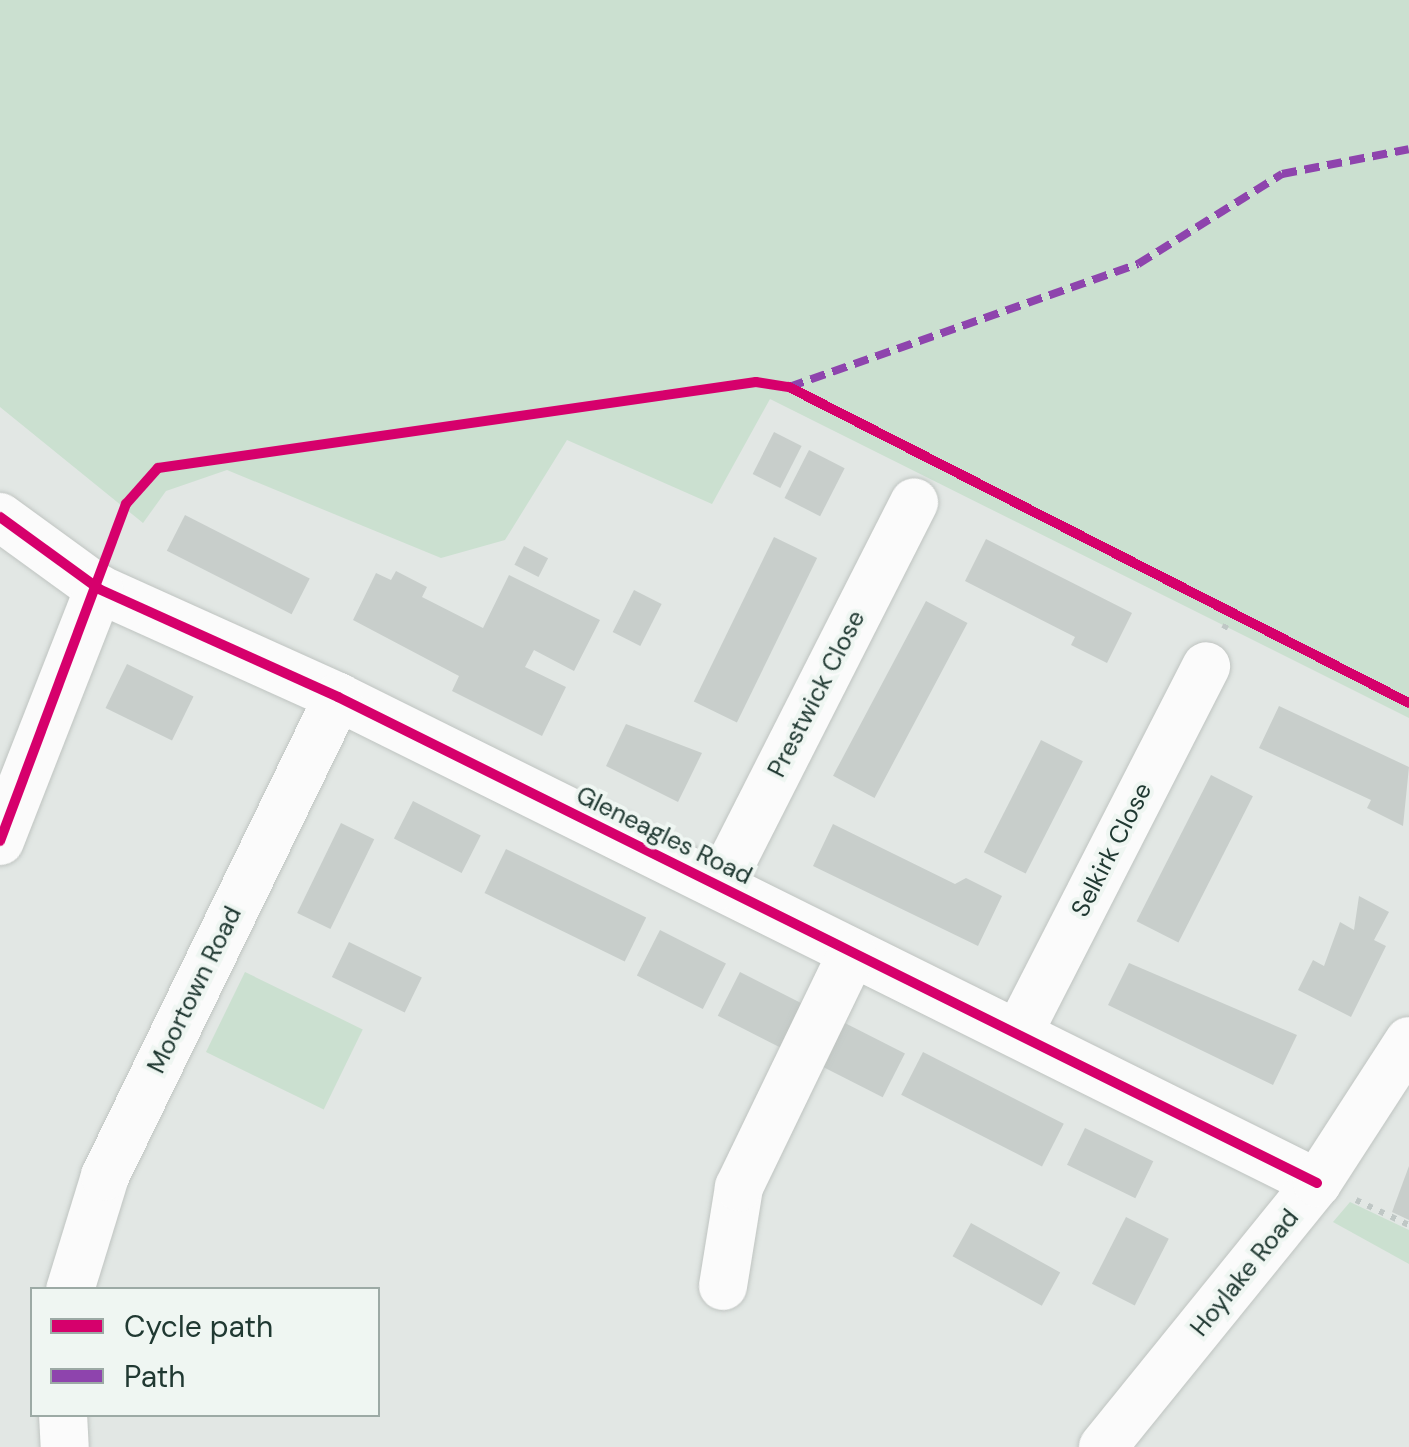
<!DOCTYPE html>
<html>
<head>
<meta charset="utf-8">
<style>
  body { margin:0 }
  #map { position:relative; width:1409px; height:1447px; overflow:hidden; background:#e2e7e4; font-family:"DM Sans",sans-serif }
  div>[style] { position:absolute }
  [style*='--x'] { left:calc(var(--x)*1px); top:calc(var(--y)*1px); width:calc(var(--w)*1px); rotate:calc(var(--a)*1deg) }
  .green>* { inset:0; background:#cbe0d0; transform-origin:0 0 }
  .building>* { inset:0; background:#c8cecb; transform-origin:0 0 }
  .path>* { height:6px; margin-top:-3px; transform-origin:0; background:repeating-linear-gradient(90deg,#bfc7c5 0 5px,transparent 0 13px) }
  .roads { filter:drop-shadow(0 0 2px #bfc4c1) drop-shadow(0 0 2px #bfc4c1) }
  .minor>* { height:48px; margin:-24px; padding:0 24px; transform-origin:24px; border-radius:24px; background:#fbfbfb }
  .quiet>* { height:8px; margin-top:-4px; transform-origin:0; background:repeating-linear-gradient(90deg,#8e44ad 0 15px,transparent 0 23px) }
  .cycleway>* { height:10px; margin:-5px; padding:0 5px; transform-origin:5px; border-radius:5px; background:#d6006c }
  span { translate:-50% -50%; white-space:nowrap; text-align:center; line-height:1.15; -webkit-text-stroke:8px #eff6f2; paint-order:stroke }
  .street-label { font-size:25px; color:#203932 }
  .legend { position:absolute; left:30px; top:1287px; width:350px; height:130px; box-sizing:border-box; background:#eff6f2; border:2px solid #9caaa5; margin:0; padding:12px 18px; list-style:none; font-size:30px; color:#203932 }
  .legend li { display:flex; align-items:center; gap:20px; height:50px }
  .legend b { width:50px; border:2px solid #9caaa5 }
</style>
</head>
<body>
<div id="map">
  <div class="green">
    <i style="clip-path:polygon(0 0,1409px 0,1409px 718px,770px 399px,712px 504px,567px 440px,505px 540px,441px 558px,227px 470px,166px 491px,143px 523px,0 407px)"></i>
    <i style="left:245px;top:972px;width:131px;height:89px;rotate:26deg"></i>
    <i style="clip-path:polygon(1350px 1202px,1409px 1230px,1409px 1264px,1333px 1222px)"></i>
  </div>
  <div class="building">
    <i style="left:774px;top:432px;width:31px;height:47px;rotate:27deg"></i>
    <i style="left:809px;top:450px;width:40px;height:54px;rotate:27deg"></i>
    <i style="left:185px;top:515px;width:140px;height:40px;rotate:27deg"></i>
    <i style="left:774px;top:537px;width:48px;height:183px;rotate:26deg"></i>
    <i style="clip-path:polygon(986px 539px,1132px 613px,1107px 663px,1071px 645px,1075px 637px,965px 581px)"></i>
    <i style="left:524px;top:546px;width:27px;height:21px;rotate:27deg"></i>
    <i style="clip-path:polygon(396px 571px,427px 587px,422px 597px,483px 628px,509px 575px,600px 620px,574px 671px,534px 650px,525px 667px,566px 687px,542px 736px,452px 691px,459px 676px,353px 620px,376px 573px,391px 580px)"></i>
    <i style="left:634px;top:590px;width:31px;height:47px;rotate:27deg"></i>
    <i style="left:926px;top:601px;width:47px;height:198px;rotate:28deg"></i>
    <i style="left:127px;top:664px;width:74px;height:49px;rotate:26deg"></i>
    <i style="clip-path:polygon(1279px 706px,1409px 767px,1403px 826px,1367px 808px,1371px 800px,1259px 748px)"></i>
    <i style="clip-path:polygon(626px 724px,702px 753px,678px 802px,606px 766px)"></i>
    <i style="left:1041px;top:740px;width:47px;height:126px;rotate:27deg"></i>
    <i style="left:1211px;top:775px;width:47px;height:164px;rotate:27deg"></i>
    <i style="left:413px;top:801px;width:76px;height:42px;rotate:27deg"></i>
    <i style="left:341px;top:823px;width:37px;height:100px;rotate:26deg"></i>
    <i style="clip-path:polygon(833px 824px,955px 884px,966px 878px,1002px 896px,978px 946px,813px 866px)"></i>
    <i style="left:506px;top:849px;width:156px;height:49px;rotate:26deg"></i>
    <i style="clip-path:polygon(1359px 896px,1389px 912px,1374px 940px,1386px 946px,1351px 1017px,1298px 990px,1313px 960px,1324px 966px,1340px 922px,1354px 930px)"></i>
    <i style="left:660px;top:930px;width:74px;height:51px;rotate:27deg"></i>
    <i style="left:349px;top:942px;width:81px;height:39px;rotate:26deg"></i>
    <i style="clip-path:polygon(1129px 963px,1297px 1035px,1273px 1085px,1108px 1005px)"></i>
    <i style="left:740px;top:972px;width:74px;height:49px;rotate:27deg"></i>
    <i style="left:839px;top:1020px;width:74px;height:49px;rotate:27deg"></i>
    <i style="left:923px;top:1052px;width:158px;height:48px;rotate:27deg"></i>
    <i style="left:1085px;top:1128px;width:76px;height:41px;rotate:26deg"></i>
    <i style="clip-path:polygon(1409px 1166px,1409px 1220px,1392px 1212px)"></i>
    <i style="left:1126px;top:1217px;width:48px;height:75px;rotate:27deg"></i>
    <i style="left:971px;top:1223px;width:102px;height:38px;rotate:29deg"></i>
  </div>
  <div class="path">
    <i style="--x:1224;--y:629;--w:19;--a:-62"></i>
    <i style="--x:1356;--y:1200;--w:59;--a:25.3"></i>
  </div>
  <div class="roads">
    <div class="minor">
      <i style="--x:0;--y:517;--w:122;--a:36"></i>
      <i style="--x:99;--y:589;--w:262;--a:24.3"></i>
      <i style="--x:338;--y:697;--w:1093;--a:26.4"></i>
      <i style="--x:0;--y:841;--w:271;--a:-68.6"></i>
      <i style="--x:720;--y:885;--w:429;--a:-63.1"></i>
      <i style="--x:1018;--y:1034;--w:413;--a:-62.9"></i>
      <i style="--x:723;--y:1286;--w:100;--a:-80.8"></i>
      <i style="--x:739;--y:1187;--w:260;--a:-64.2"></i>
      <i style="--x:70;--y:1290;--w:119;--a:-72.9"></i>
      <i style="--x:105;--y:1176;--w:533;--a:-64.06"></i>
      <i style="--x:63;--y:1414;--w:33;--a:87"></i>
      <i style="--x:1103;--y:1447;--w:340;--a:-51"></i>
      <i style="--x:1317;--y:1183;--w:169;--a:-57.1"></i>
    </div>
  </div>
  <div class="quiet">
    <i style="--x:789;--y:387;--w:370;--a:-19.4"></i>
    <i style="--x:1138;--y:264;--w:170;--a:-32"></i>
    <i style="--x:1282;--y:174;--w:129;--a:-11.1"></i>
  </div>
  <div class="cycleway">
    <i style="--x:0;--y:517;--w:122;--a:36"></i>
    <i style="--x:99;--y:589;--w:262;--a:24.3"></i>
    <i style="--x:338;--y:697;--w:1093;--a:26.4"></i>
    <i style="--x:0;--y:841;--w:360;--a:-69.5"></i>
    <i style="--x:126;--y:504;--w:48;--a:-48.4"></i>
    <i style="--x:158;--y:468;--w:604;--a:-8.18"></i>
    <i style="--x:756;--y:382;--w:33;--a:9"></i>
    <i style="--x:789;--y:387;--w:696;--a:27.01"></i>
  </div>
  <div class="street-label">
    <span style="left:817px;top:694px;rotate:-63deg">Prestwick Close</span>
    <span style="left:664px;top:836px;rotate:26deg">Gleneagles Road</span>
    <span style="left:1112px;top:850px;rotate:-63deg">Selkirk Close</span>
    <span style="left:195px;top:990px;rotate:-64deg">Moortown Road</span>
    <span style="left:1245px;top:1273px;rotate:-51deg">Hoylake Road</span>
  </div>
  <ul class="legend">
  <li><b style="height:12px;background:#d6006c"></b>Cycle path</li>
  <li><b style="height:12px;background:#8e44ad"></b>Path</li>
  </ul>
</div>
</body>
</html>
